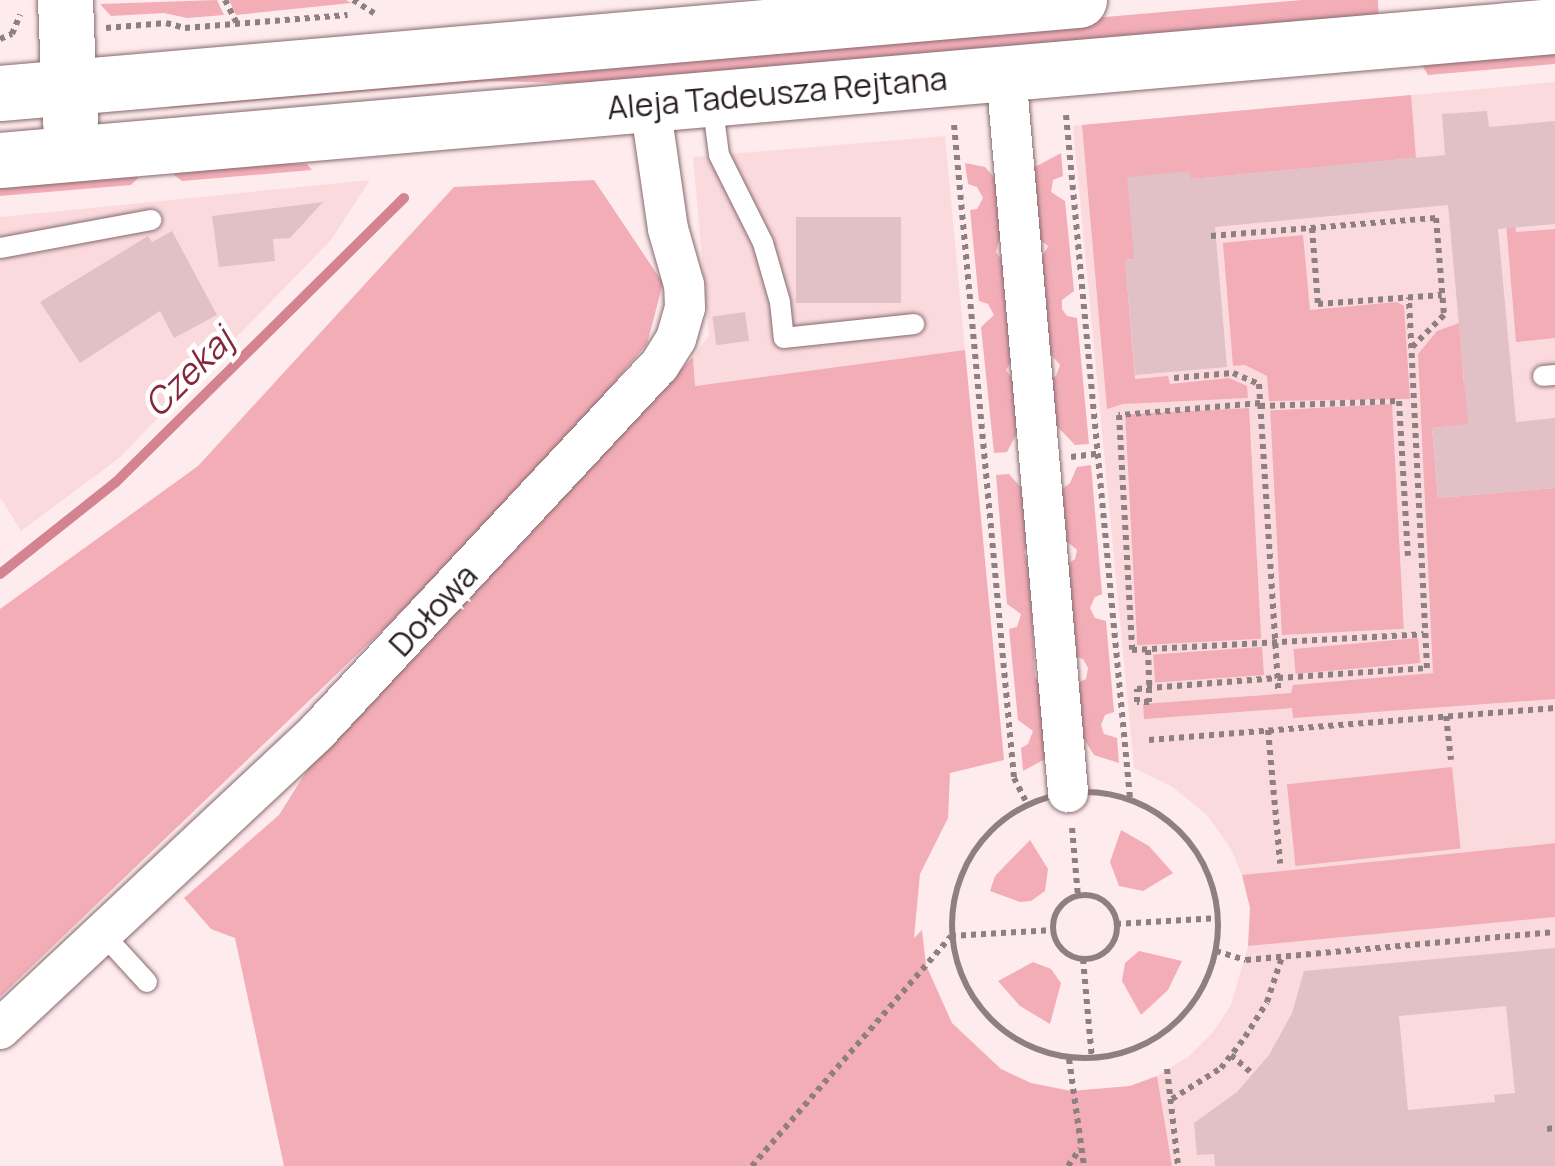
<!DOCTYPE html>
<html>
<head>
<meta charset="utf-8">
<style>
  body { margin:0 }
  #map { position:relative; width:1555px; height:1166px; overflow:hidden; background:#feebed; font-family:Manrope,sans-serif }
  div>[style] { position:absolute }
  [style*='--x'] { left:calc(var(--x)*1px); top:calc(var(--y)*1px); width:calc(var(--w)*1px); rotate:calc(var(--a)*1deg) }
  .built>* { inset:0; background:#fbdade }
  .green>* { inset:0; background:#f2adb7; transform-origin:0 0 }
  .stream>* { height:10px; margin:-5px; padding:0 5px; transform-origin:5px; border-radius:5px; background:#d48391 }
  .building>* { inset:0; background:#e1c1c5; transform-origin:0 0 }
  .path>* { height:6px; margin-top:-3px; transform-origin:0; background:repeating-linear-gradient(90deg,#8e7f81 0 5px,transparent 0 10px) }
  .path>.ring { margin:-3px; padding:0; box-sizing:content-box; background:none; border:6px solid #8e7f81; border-radius:50% }
  .roads { filter:drop-shadow(0 0 2px #866a6e) drop-shadow(0 0 2px #866a6e) }
  .lane>* { height:20px; margin:-10px; padding:0 10px; transform-origin:10px; border-radius:10px; background:#fff }
  .street>* { height:40px; margin:-20px; padding:0 20px; transform-origin:20px; border-radius:20px; background:#fff }
  .secondary>* { height:55px; margin:-27.5px; padding:0 27.5px; transform-origin:27.5px; border-radius:27.5px; background:#fff }
  span { translate:-50% -50%; white-space:nowrap; text-align:center; line-height:1.15; -webkit-text-stroke:9px #fff; paint-order:stroke }
  .street-label { font-size:32px; color:#2b2021 }
  .water-label { font-size:35px; color:#85263f; font-style:italic }
</style>
</head>
<body>
<div id="map">
  <div class="built">
    <i style="clip-path:polygon(1555px 82px,1555px 843px,1242px 875px,1231px 849px,1207px 815px,1171px 786px,1134px 768px,1073px 126px)"></i>
    <i style="clip-path:polygon(945px 136px,965px 350px,694px 386px,693px 357px,709px 335px,693px 157px)"></i>
    <i style="clip-path:polygon(370px 180px,331px 240px,118px 459px,21px 531px,0 497px,0 217px)"></i>
    <i style="clip-path:polygon(1555px 917px,1555px 1166px,1172px 1166px,1157px 1076px,1189px 1056px,1213px 1032px,1231px 1005px,1248px 946px)"></i>
  </div>
  <div class="green">
    <i style="clip-path:polygon(217px 0,224px 15px,187px 18px,164px 13px,111px 16px,100px 4px)"></i>
    <i style="clip-path:polygon(229px 0,346px 0,351px 3px,236px 15px)"></i>
    <i style="clip-path:polygon(1302px 0,1378px 0,1379px 22px,639px 85px,490px 81px,169px 108px,169px 98px)"></i>
    <i style="clip-path:polygon(1555px 52px,1555px 64px,1428px 75px,1422px 65px)"></i>
    <i style="clip-path:polygon(1411px 95px,1416px 158px,1191px 179px,1142px 258px,1125px 260px,1135px 379px,1168px 376px,1170px 384px,1229px 378px,1247px 386px,1248px 398px,1123px 404px,1107px 409px,1082px 125px)"></i>
    <i style="clip-path:polygon(1061px 153px,1063px 176px,1053px 180px,1051px 192px,1065px 201px,1074px 291px,1062px 300px,1062px 309px,1067px 316px,1077px 318px,1089px 444px,1075px 445px,1056px 425px,1047px 380px,1056px 376px,1060px 365px,1050px 353px,1040px 261px,1048px 246px,1034px 235px,1031px 177px,1035px 167px)"></i>
    <i style="clip-path:polygon(220px 161px,307px 164px,312px 170px,182px 181px,174px 175px,174px 164px)"></i>
    <i style="clip-path:polygon(965px 163px,985px 167px,1003px 187px,1007px 237px,999px 241px,996px 252px,1004px 263px,1014px 357px,1006px 370px,1014px 381px,1018px 431px,1007px 452px,994px 453px,981px 327px,994px 315px,988px 304px,979px 301px,970px 210px,977px 209px,983px 198px,977px 187px,968px 184px)"></i>
    <i style="clip-path:polygon(137px 167px,138px 178px,131px 185px,0 196px,0 179px)"></i>
    <i style="clip-path:polygon(594px 180px,663px 283px,647px 344px,545px 464px,390px 623px,0 997px,0 609px,198px 466px,454px 187px)"></i>
    <i style="clip-path:polygon(1514px 210px,1516px 232px,1555px 229px,1555px 338px,1516px 342px,1505px 211px)"></i>
    <i style="clip-path:polygon(1303px 235px,1310px 310px,1397px 302px,1404px 306px,1410px 399px,1269px 401px,1267px 376px,1245px 365px,1233px 366px,1223px 243px)"></i>
    <i style="clip-path:polygon(1459px 323px,1464px 384px,1499px 421px,1432px 428px,1438px 498px,1555px 488px,1555px 699px,1293px 718px,1292px 708px,1144px 719px,1143px 704px,1291px 693px,1293px 685px,1433px 673px,1418px 354px,1437px 331px)"></i>
    <i style="clip-path:polygon(965px 350px,1004px 760px,950px 773px,948px 818px,920px 874px,914px 938px,922px 930px,926px 965px,952px 1023px,1001px 1069px,1031px 1083px,1071px 1091px,1130px 1086px,1157px 1076px,1172px 1166px,284px 1166px,235px 938px,211px 929px,184px 898px,279px 815px,314px 759px,693px 357px,695px 386px)"></i>
    <i style="left:1392px;top:404px;width:225px;height:122px;rotate:87deg"></i>
    <i style="left:1249px;top:408px;width:231px;height:124px;rotate:87deg"></i>
    <i style="clip-path:polygon(1091px 465px,1102px 594px,1095px 597px,1090px 608px,1095px 618px,1106px 621px,1114px 712px,1105px 715px,1101px 725px,1104px 734px,1117px 738px,1119px 763px,1094px 755px,1082px 736px,1077px 683px,1086px 679px,1088px 668px,1083px 659px,1074px 656px,1066px 565px,1075px 559px,1077px 550px,1063px 538px,1059px 492px,1070px 483px,1077px 467px)"></i>
    <i style="clip-path:polygon(1009px 474px,1024px 491px,1030px 543px,1024px 552px,1030px 566px,1035px 677px,1040px 684px,1047px 758px,1023px 771px,1021px 748px,1028px 744px,1033px 731px,1018px 720px,1009px 629px,1017px 627px,1021px 614px,1007px 604px,996px 475px)"></i>
    <i style="left:1418px;top:638px;width:25px;height:125px;rotate:85deg"></i>
    <i style="left:1262px;top:647px;width:28px;height:109px;rotate:86deg"></i>
    <i style="left:1452px;top:767px;width:82px;height:166px;rotate:84deg"></i>
    <i style="clip-path:polygon(1121px 830px,1149px 846px,1173px 873px,1143px 891px,1119px 886px,1110px 862px)"></i>
    <i style="clip-path:polygon(1030px 840px,1048px 869px,1045px 891px,1031px 901px,1020px 902px,990px 891px,995px 876px)"></i>
    <i style="clip-path:polygon(1555px 843px,1555px 917px,1248px 946px,1250px 908px,1242px 875px)"></i>
    <i style="clip-path:polygon(1139px 951px,1182px 961px,1168px 990px,1141px 1015px,1122px 981px,1125px 963px)"></i>
    <i style="clip-path:polygon(1033px 962px,1051px 969px,1061px 983px,1050px 1024px,1020px 1006px,998px 981px)"></i>
  </div>
  <div class="stream">
    <i style="--x:0;--y:574;--w:147;--a:-38.4"></i>
    <i style="--x:115;--y:483;--w:406;--a:-44.6"></i>
  </div>
  <div class="building">
    <i style="clip-path:polygon(1487px 111px,1489px 127px,1555px 121px,1555px 224px,1498px 229px,1516px 422px,1555px 418px,1555px 488px,1438px 498px,1432px 428px,1468px 424px,1448px 205px,1215px 227px,1227px 367px,1135px 375px,1125px 260px,1134px 259px,1127px 177px,1190px 171px,1191px 179px,1445px 155px,1442px 114px)"></i>
    <i style="clip-path:polygon(323px 202px,290px 238px,273px 239px,275px 261px,219px 267px,212px 216px)"></i>
    <i style="left:796px;top:217px;width:105px;height:86px"></i>
    <i style="clip-path:polygon(172px 231px,217px 315px,174px 338px,160px 311px,80px 363px,40px 302px,148px 236px,152px 242px)"></i>
    <i style="left:745px;top:312px;width:29px;height:33px;rotate:82deg"></i>
    <i style="clip-path:polygon(evenodd,1555px 948px,1555px 1166px,1215px 1166px,1214px 1154px,1197px 1155px,1194px 1123px,1237px 1092px,1269px 1055px,1292px 1013px,1304px 971px,1555px 948px,1506px 1006px,1515px 1093px,1494px 1095px,1495px 1102px,1408px 1110px,1399px 1016px,1506px 1006px)"></i>
  </div>
  <div class="path">
    <i style="--x:225;--y:0;--w:25;--a:63"></i>
    <i style="--x:353;--y:0;--w:25;--a:32"></i>
    <i style="--x:106;--y:28;--w:60;--a:-4.8"></i>
    <i style="--x:166;--y:23;--w:20;--a:15"></i>
    <i style="--x:185;--y:28;--w:163;--a:-4.6"></i>
    <i style="--x:0;--y:39;--w:13;--a:-23"></i>
    <i style="--x:12;--y:34;--w:21;--a:-67"></i>
    <i style="--x:1066;--y:115;--w:686;--a:84.65"></i>
    <i style="--x:954;--y:125;--w:656;--a:84.75"></i>
    <i style="--x:1014;--y:778;--w:29;--a:63"></i>
    <i style="--x:1312;--y:228;--w:76;--a:85.5"></i>
    <i style="--x:1318;--y:304;--w:124;--a:-4.2"></i>
    <i style="--x:1211;--y:236;--w:226;--a:-4.6"></i>
    <i style="--x:1436;--y:218;--w:97;--a:85.3"></i>
    <i style="--x:1444;--y:315;--w:45;--a:135"></i>
    <i style="--x:1174;--y:378;--w:59;--a:-4.8"></i>
    <i style="--x:1233;--y:373;--w:28;--a:23"></i>
    <i style="--x:1259;--y:384;--w:306;--a:86.4"></i>
    <i style="--x:1260;--y:403;--w:142;--a:175.1"></i>
    <i style="--x:1119;--y:415;--w:235;--a:86.8"></i>
    <i style="--x:1132;--y:650;--w:292;--a:-3.1"></i>
    <i style="--x:1260;--y:406;--w:139;--a:-2.1"></i>
    <i style="--x:1399;--y:401;--w:155;--a:86.7"></i>
    <i style="--x:1071;--y:457;--w:26;--a:-7"></i>
    <i style="--x:1148;--y:650;--w:38;--a:88"></i>
    <i style="--x:1149;--y:688;--w:14;--a:90"></i>
    <i style="--x:1149;--y:702;--w:12;--a:180"></i>
    <i style="--x:1137;--y:702;--w:13;--a:-90"></i>
    <i style="--x:1137;--y:689;--w:141;--a:-4.5"></i>
    <i style="--x:1278;--y:678;--w:149;--a:-3.8"></i>
    <i style="--x:1427;--y:668;--w:371;--a:-92.8"></i>
    <i style="--x:1446;--y:716;--w:44;--a:83.5"></i>
    <i style="--x:1268;--y:730;--w:134;--a:84.8"></i>
    <i style="--x:1149;--y:740;--w:407;--a:-4.5"></i>
    <i class="ring" style="left:952px;top:792px;width:260px;height:260px"></i>
    <i style="--x:1072;--y:828;--w:68;--a:85"></i>
    <i class="ring" style="left:1053px;top:895px;width:58px;height:58px"></i>
    <i style="--x:1116;--y:924;--w:103;--a:-3.3"></i>
    <i style="--x:1216;--y:951;--w:31;--a:17"></i>
    <i style="--x:1246;--y:960;--w:310;--a:-5.2"></i>
    <i style="--x:1083;--y:959;--w:101;--a:84.9"></i>
    <i style="--x:1231;--y:1055;--w:30;--a:41"></i>
    <i style="--x:1069;--y:1059;--w:108;--a:82"></i>
    <i style="--x:1167;--y:1069;--w:98;--a:83.5"></i>
    <i style="--x:1172;--y:1099;--w:58;--a:-32.3"></i>
    <i style="--x:1221;--y:1068;--w:39;--a:-52"></i>
    <i style="--x:1245;--y:1037;--w:41;--a:-57.8"></i>
    <i style="--x:1267;--y:1002;--w:47;--a:-71.6"></i>
    <i style="--x:1547;--y:1129;--w:8;--a:-7"></i>
    <i style="--x:752;--y:1166;--w:304;--a:-49.1"></i>
    <i style="--x:951;--y:936;--w:102;--a:-3.4"></i>
    <i style="--x:1068;--y:1166;--w:21;--a:-55"></i>
  </div>
  <div class="roads">
    <div class="lane">
      <i style="--x:712;--y:101;--w:54;--a:82.6"></i>
      <i style="--x:719;--y:155;--w:98;--a:63.4"></i>
      <i style="--x:763;--y:243;--w:61;--a:73.9"></i>
      <i style="--x:780;--y:302;--w:36;--a:84"></i>
      <i style="--x:784;--y:338;--w:131;--a:-6.1"></i>
      <i style="--x:0;--y:248;--w:154;--a:-10.5"></i>
      <i style="--x:1543;--y:376;--w:12;--a:-5"></i>
      <i style="--x:103;--y:934;--w:65;--a:47.5"></i>
    </div>
    <div class="street">
      <i style="--x:1006;--y:73;--w:722;--a:85.07"></i>
      <i style="--x:0;--y:1029;--w:437;--a:-43.1"></i>
      <i style="--x:319;--y:730;--w:498;--a:-47"></i>
      <i style="--x:659;--y:366;--w:32;--a:-58"></i>
      <i style="--x:676;--y:339;--w:32;--a:-74"></i>
      <i style="--x:685;--y:308;--w:23;--a:-92"></i>
      <i style="--x:684;--y:285;--w:58;--a:-105.9"></i>
      <i style="--x:668;--y:229;--w:126;--a:-98.2"></i>
    </div>
    <div class="secondary">
      <i style="--x:65;--y:0;--w:122;--a:87.7"></i>
      <i style="--x:0;--y:93;--w:1083;--a:-4.93"></i>
      <i style="--x:0;--y:160;--w:1561;--a:-4.93"></i>
    </div>
  </div>
  <div class="street-label">
    <span style="left:777px;top:93px;rotate:-5deg">Aleja Tadeusza Rejtana</span>
    <span style="left:433px;top:610px;rotate:-47deg">Dołowa</span>
  </div>
  <div class="water-label">
    <span style="left:188px;top:372px;rotate:-45deg">Czekaj</span>
  </div>
</div>
</body>
</html>
